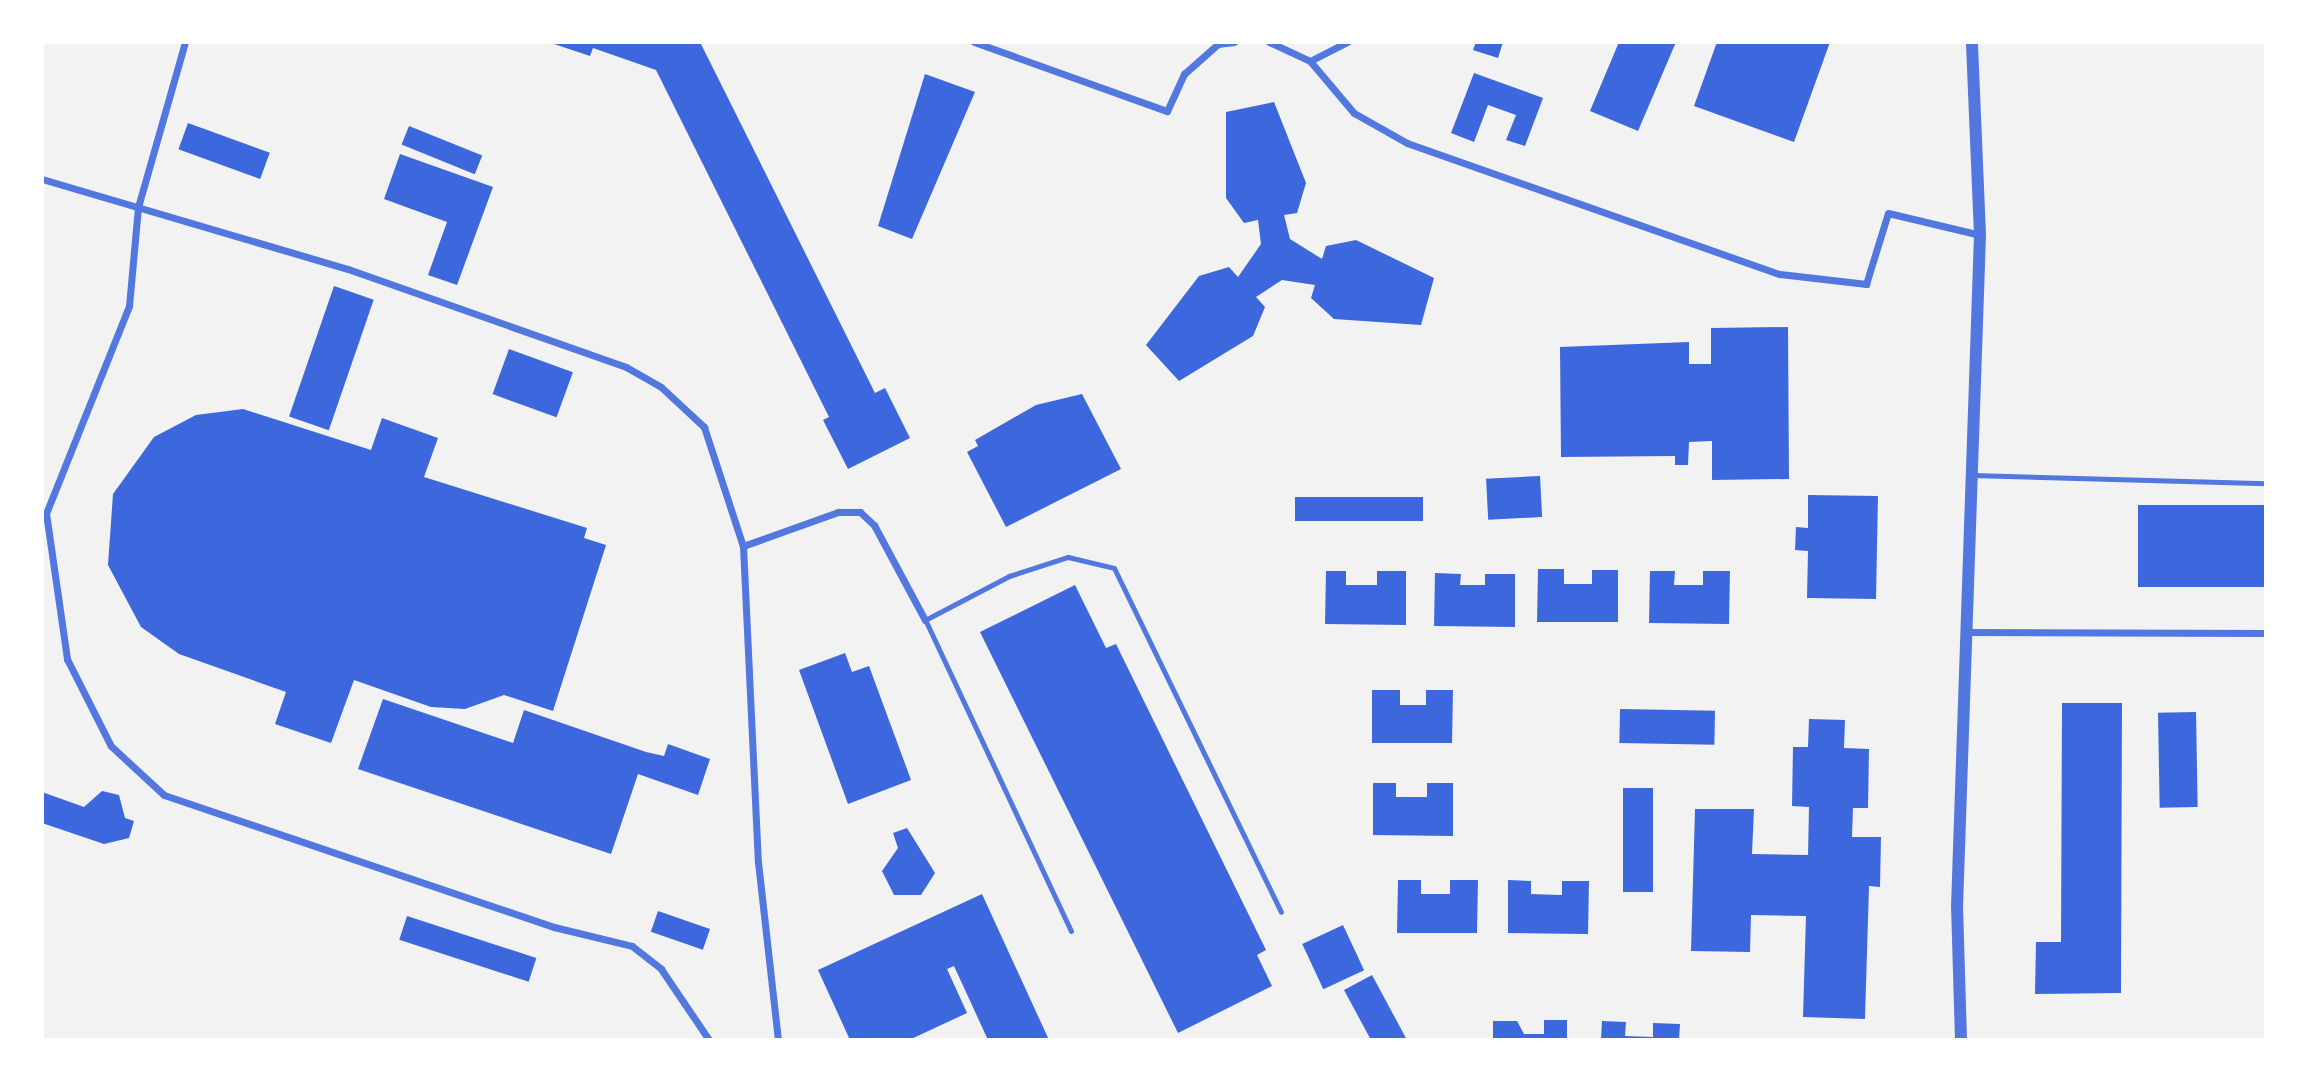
<!DOCTYPE html>
<html>
<head>
<meta charset="utf-8">
<style>
  body { margin:0 }
  #map { position:relative; width:2308px; height:1082px; overflow:hidden; background:#f2f2f2; font-family:Mulish,sans-serif }
  div>[style] { position:absolute }
  [style*='--x'] { left:calc(var(--x)*1px); top:calc(var(--y)*1px); width:calc(var(--w)*1px); rotate:calc(var(--a)*1deg) }
  .building>* { inset:0; background:#3d67dc; transform-origin:0 0 }
  .service>* { height:5px; margin:-2.5px; padding:0 2.5px; transform-origin:2.5px; border-radius:2.5px; background:#5277de }
  .minor>* { height:7px; margin:-3.5px; padding:0 3.5px; transform-origin:3.5px; border-radius:3.5px; background:#5277de }
  .tertiary>* { height:12px; margin:-6px; padding:0 6px; transform-origin:6px; border-radius:6px; background:#5277de }
  span { translate:-50% -50%; white-space:nowrap; text-align:center; line-height:1.15; -webkit-text-stroke:6px #fff; paint-order:stroke }
  .frame { position:absolute; inset:0; border:44px solid #fff; pointer-events:none }
</style>
</head>
<body>
<div id="map">
  <div class="building">
    <i style="clip-path:polygon(548px 42px,700px 42px,875px 393px,885px 388px,910px 438px,848px 469px,823px 420px,829px 417px,656px 70px,593px 48px,590px 56px)"></i>
    <i style="clip-path:polygon(1476px 42px,1503px 42px,1498px 58px,1473px 50px)"></i>
    <i style="clip-path:polygon(1619px 42px,1676px 42px,1638px 131px,1590px 111px)"></i>
    <i style="clip-path:polygon(1717px 42px,1830px 42px,1794px 142px,1694px 106px)"></i>
    <i style="clip-path:polygon(1474px 73px,1543px 98px,1525px 146px,1506px 140px,1516px 115px,1488px 105px,1474px 142px,1451px 133px)"></i>
    <i style="clip-path:polygon(925px 74px,975px 92px,912px 239px,878px 226px)"></i>
    <i style="clip-path:polygon(1274px 102px,1306px 183px,1297px 213px,1284px 215px,1290px 239px,1322px 259px,1326px 246px,1356px 240px,1434px 278px,1421px 325px,1334px 319px,1311px 298px,1315px 285px,1282px 280px,1256px 297px,1265px 307px,1253px 336px,1179px 381px,1146px 345px,1199px 276px,1229px 267px,1238px 277px,1261px 244px,1258px 220px,1244px 223px,1226px 198px,1226px 112px)"></i>
    <i style="left:188px;top:123px;width:87px;height:28px;rotate:20deg"></i>
    <i style="left:409px;top:126px;width:79px;height:20px;rotate:22deg"></i>
    <i style="clip-path:polygon(400px 154px,493px 187px,457px 285px,428px 275px,447px 222px,384px 199px)"></i>
    <i style="left:334px;top:286px;width:42px;height:138px;rotate:19deg"></i>
    <i style="clip-path:polygon(1788px 327px,1789px 479px,1712px 480px,1712px 441px,1689px 442px,1688px 465px,1675px 465px,1675px 456px,1561px 457px,1560px 347px,1689px 342px,1689px 364px,1711px 364px,1711px 328px)"></i>
    <i style="left:509px;top:349px;width:68px;height:48px;rotate:20deg"></i>
    <i style="clip-path:polygon(1082px 394px,1121px 469px,1006px 527px,967px 452px,978px 446px,975px 440px,1036px 405px)"></i>
    <i style="clip-path:polygon(243px 409px,371px 450px,382px 418px,438px 438px,424px 477px,587px 528px,584px 538px,606px 545px,553px 711px,504px 695px,465px 709px,431px 707px,354px 680px,331px 743px,275px 724px,286px 692px,179px 654px,141px 627px,108px 565px,113px 494px,154px 437px,196px 415px)"></i>
    <i style="left:1540px;top:476px;width:41px;height:54px;rotate:87deg"></i>
    <i style="clip-path:polygon(1808px 495px,1878px 496px,1876px 599px,1807px 598px,1808px 551px,1795px 550px,1796px 527px,1808px 528px)"></i>
    <i style="left:1295px;top:497px;width:128px;height:24px"></i>
    <i style="left:2138px;top:505px;width:128px;height:82px"></i>
    <i style="clip-path:polygon(1538px 569px,1564px 569px,1564px 584px,1592px 584px,1592px 570px,1618px 570px,1618px 622px,1537px 622px)"></i>
    <i style="clip-path:polygon(1326px 571px,1346px 571px,1346px 585px,1377px 585px,1377px 571px,1406px 571px,1406px 625px,1325px 624px)"></i>
    <i style="clip-path:polygon(1650px 571px,1675px 571px,1674px 585px,1703px 585px,1703px 571px,1730px 571px,1729px 624px,1649px 623px)"></i>
    <i style="clip-path:polygon(1435px 573px,1461px 574px,1460px 585px,1485px 585px,1485px 574px,1515px 574px,1515px 627px,1434px 626px)"></i>
    <i style="clip-path:polygon(1075px 585px,1106px 648px,1116px 644px,1266px 950px,1257px 955px,1272px 986px,1178px 1033px,980px 632px)"></i>
    <i style="clip-path:polygon(845px 653px,852px 672px,869px 666px,911px 780px,848px 804px,799px 670px)"></i>
    <i style="clip-path:polygon(1372px 690px,1400px 690px,1400px 705px,1426px 705px,1426px 690px,1453px 690px,1452px 743px,1372px 743px)"></i>
    <i style="clip-path:polygon(383px 699px,513px 743px,524px 710px,646px 752px,664px 756px,668px 744px,710px 759px,698px 795px,638px 774px,611px 854px,358px 769px)"></i>
    <i style="clip-path:polygon(2062px 703px,2122px 703px,2121px 993px,2035px 994px,2036px 942px,2061px 942px)"></i>
    <i style="left:1620px;top:709px;width:95px;height:34px;rotate:1deg"></i>
    <i style="left:2196px;top:712px;width:95px;height:38px;rotate:89deg"></i>
    <i style="clip-path:polygon(1809px 719px,1845px 720px,1844px 748px,1869px 749px,1868px 808px,1853px 808px,1852px 837px,1881px 837px,1880px 887px,1869px 886px,1865px 1019px,1803px 1017px,1806px 916px,1751px 915px,1750px 952px,1691px 951px,1695px 809px,1754px 809px,1752px 854px,1808px 855px,1809px 807px,1792px 806px,1793px 747px,1808px 747px)"></i>
    <i style="clip-path:polygon(1373px 783px,1396px 783px,1396px 797px,1427px 797px,1427px 783px,1453px 783px,1453px 836px,1373px 835px)"></i>
    <i style="left:1623px;top:788px;width:30px;height:104px"></i>
    <i style="clip-path:polygon(102px 791px,119px 795px,125px 818px,134px 821px,129px 838px,104px 844px,42px 823px,42px 792px,84px 807px)"></i>
    <i style="clip-path:polygon(907px 828px,935px 873px,921px 895px,894px 895px,882px 871px,898px 848px,893px 833px)"></i>
    <i style="clip-path:polygon(1398px 880px,1421px 880px,1421px 894px,1450px 894px,1450px 880px,1478px 880px,1477px 933px,1397px 933px)"></i>
    <i style="clip-path:polygon(1508px 880px,1531px 881px,1531px 894px,1562px 895px,1562px 881px,1589px 881px,1588px 934px,1508px 933px)"></i>
    <i style="clip-path:polygon(982px 894px,1049px 1040px,988px 1040px,954px 966px,947px 969px,967px 1013px,909px 1040px,850px 1040px,818px 970px)"></i>
    <i style="left:658px;top:911px;width:55px;height:22px;rotate:19deg"></i>
    <i style="left:407px;top:916px;width:136px;height:25px;rotate:18deg"></i>
    <i style="left:1343px;top:925px;width:50px;height:45px;rotate:65deg"></i>
    <i style="clip-path:polygon(1372px 975px,1407px 1040px,1371px 1040px,1344px 990px)"></i>
    <i style="clip-path:polygon(1544px 1020px,1567px 1020px,1567px 1040px,1493px 1040px,1493px 1021px,1517px 1021px,1524px 1034px,1544px 1034px)"></i>
    <i style="clip-path:polygon(1602px 1021px,1626px 1022px,1625px 1036px,1653px 1037px,1653px 1023px,1680px 1024px,1679px 1040px,1601px 1040px)"></i>
  </div>
  <div class="service">
    <i style="--x:1972;--y:475;--w:294;--a:1.6"></i>
    <i style="--x:1071;--y:931;--w:344;--a:-115.1"></i>
    <i style="--x:925;--y:620;--w:95;--a:-27.6"></i>
    <i style="--x:1009;--y:576;--w:62;--a:-17.9"></i>
    <i style="--x:1068;--y:557;--w:47;--a:13.4"></i>
    <i style="--x:1114;--y:568;--w:382;--a:64.1"></i>
  </div>
  <div class="minor">
    <i style="--x:185;--y:42;--w:172;--a:105.9"></i>
    <i style="--x:138;--y:207;--w:99;--a:95.2"></i>
    <i style="--x:129;--y:306;--w:223;--a:111.8"></i>
    <i style="--x:46;--y:513;--w:148;--a:81.8"></i>
    <i style="--x:67;--y:659;--w:97;--a:63.2"></i>
    <i style="--x:111;--y:746;--w:72;--a:42.8"></i>
    <i style="--x:164;--y:795;--w:412;--a:18.7"></i>
    <i style="--x:554;--y:927;--w:80;--a:13.7"></i>
    <i style="--x:632;--y:946;--w:37;--a:38"></i>
    <i style="--x:661;--y:969;--w:86;--a:55.9"></i>
    <i style="--x:974;--y:42;--w:205;--a:19.7"></i>
    <i style="--x:1167;--y:111;--w:41;--a:-65.3"></i>
    <i style="--x:1184;--y:74;--w:45;--a:-41.4"></i>
    <i style="--x:1218;--y:44;--w:16;--a:-7"></i>
    <i style="--x:1269;--y:42;--w:45;--a:24.9"></i>
    <i style="--x:1310;--y:61;--w:42;--a:-27.2"></i>
    <i style="--x:1310;--y:61;--w:68;--a:49.8"></i>
    <i style="--x:1354;--y:113;--w:61;--a:29.5"></i>
    <i style="--x:1407;--y:143;--w:395;--a:19.4"></i>
    <i style="--x:1780;--y:274;--w:87;--a:6.6"></i>
    <i style="--x:1866;--y:284;--w:74;--a:-72.8"></i>
    <i style="--x:1888;--y:213;--w:95;--a:13.4"></i>
    <i style="--x:42;--y:179;--w:319;--a:16.4"></i>
    <i style="--x:348;--y:269;--w:295;--a:19.4"></i>
    <i style="--x:626;--y:367;--w:40;--a:29.7"></i>
    <i style="--x:661;--y:387;--w:59;--a:42.9"></i>
    <i style="--x:704;--y:427;--w:125;--a:71.9"></i>
    <i style="--x:743;--y:546;--w:316;--a:87.3"></i>
    <i style="--x:758;--y:862;--w:179;--a:83.6"></i>
    <i style="--x:743;--y:546;--w:101;--a:-19.7"></i>
    <i style="--x:838;--y:512;--w:22;--a:0"></i>
    <i style="--x:860;--y:512;--w:19;--a:43"></i>
    <i style="--x:874;--y:525;--w:108;--a:61.8"></i>
    <i style="--x:1966;--y:632;--w:300;--a:0.2"></i>
  </div>
  <div class="tertiary">
    <i style="--x:1961;--y:1040;--w:133;--a:-91.7"></i>
    <i style="--x:1957;--y:907;--w:672;--a:-88.04"></i>
    <i style="--x:1980;--y:235;--w:193;--a:-92.4"></i>
  </div>
  <div class="frame"></div>
</div>
</body>
</html>
